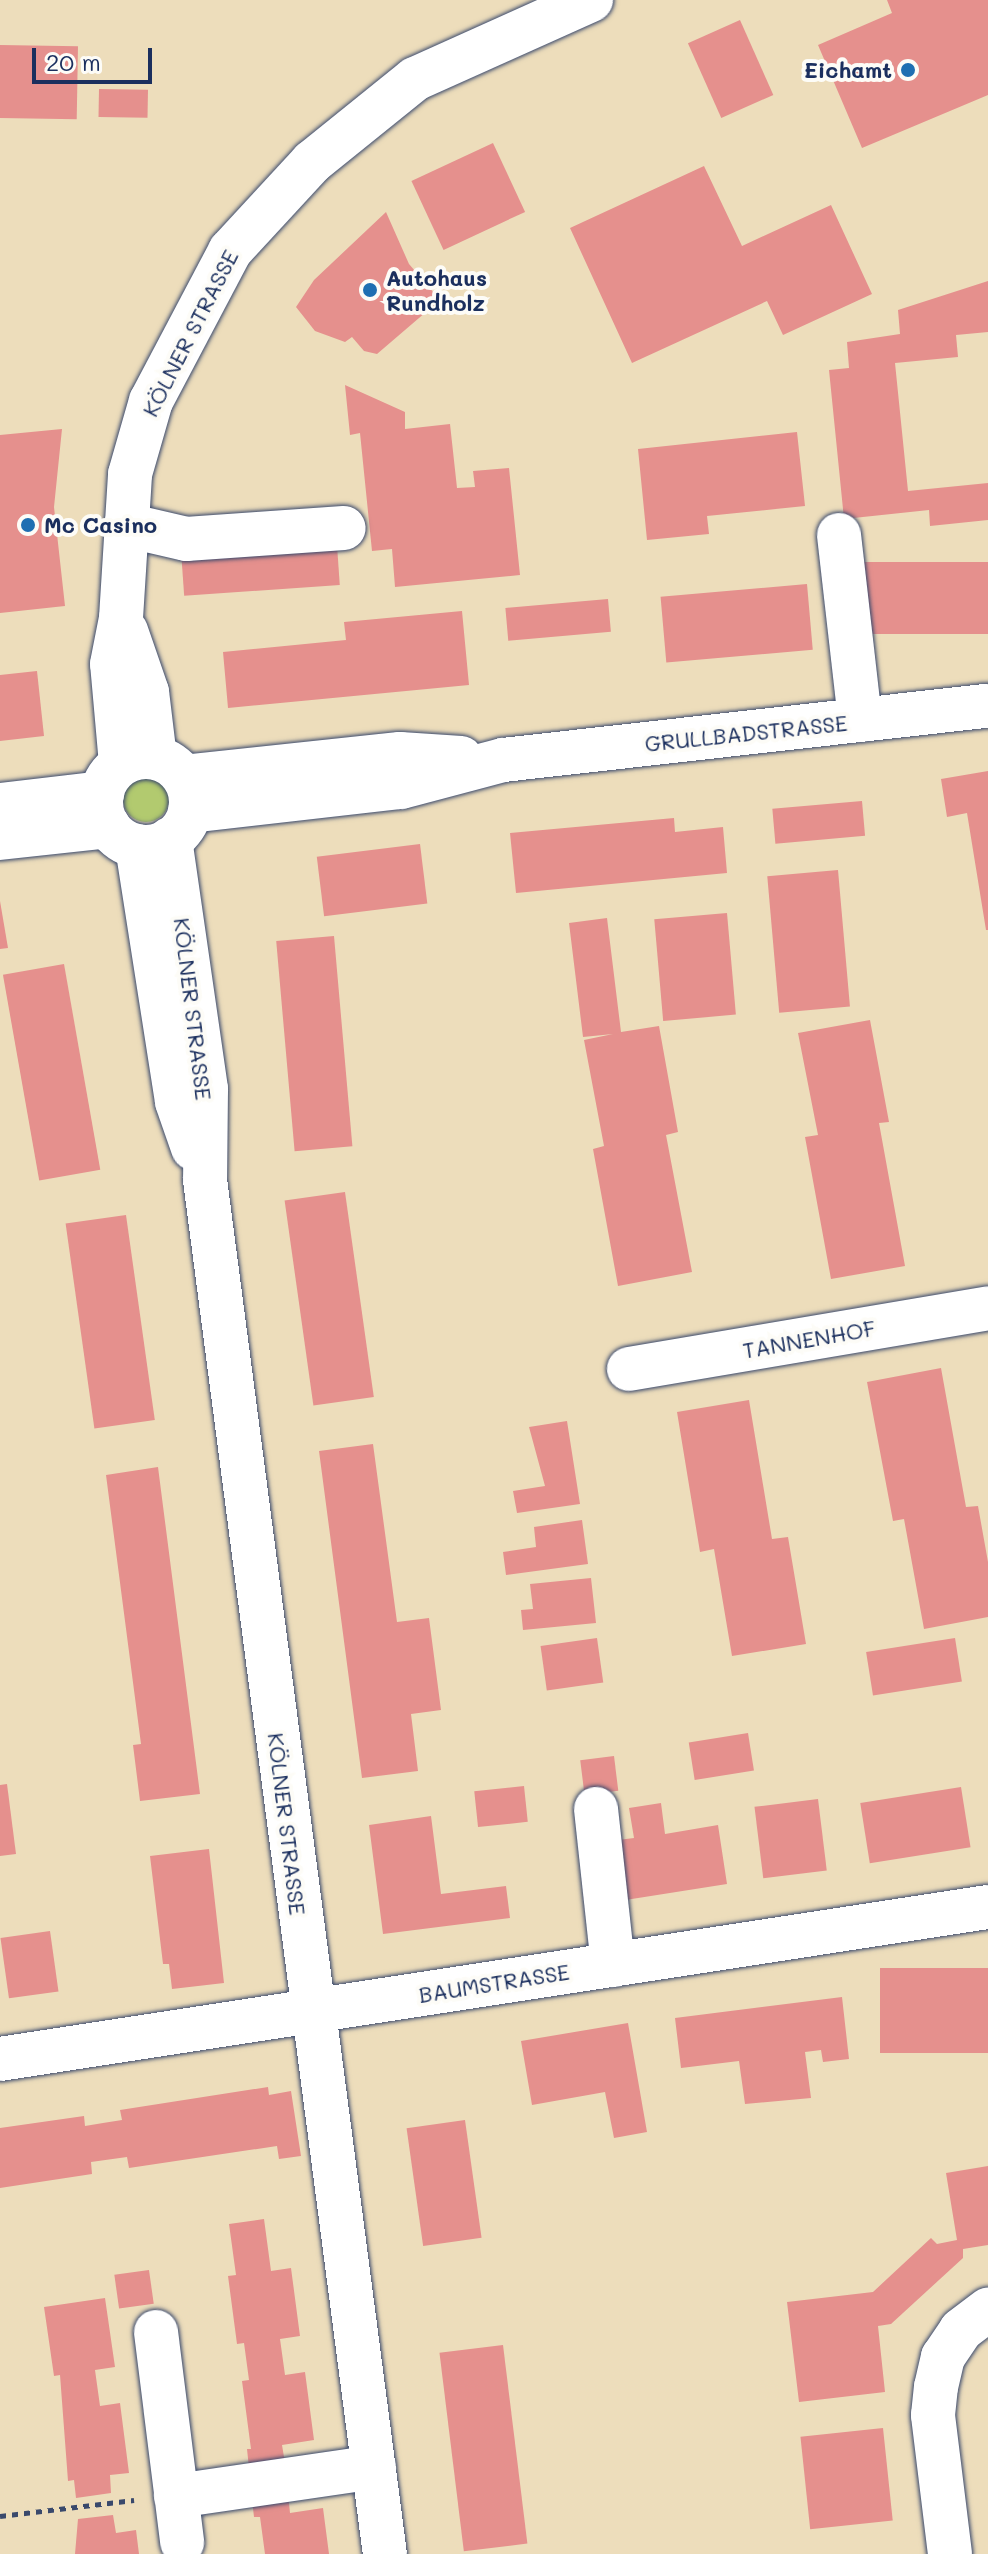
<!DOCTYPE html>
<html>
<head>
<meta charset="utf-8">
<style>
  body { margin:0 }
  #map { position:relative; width:988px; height:2554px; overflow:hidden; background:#edddbb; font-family:Mali,sans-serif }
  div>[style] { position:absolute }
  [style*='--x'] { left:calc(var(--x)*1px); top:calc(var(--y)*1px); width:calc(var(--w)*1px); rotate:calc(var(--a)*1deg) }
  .green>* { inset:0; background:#b2ca6f }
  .round { border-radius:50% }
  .building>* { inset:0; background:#e5908d; transform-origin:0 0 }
  .path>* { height:5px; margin-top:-2.5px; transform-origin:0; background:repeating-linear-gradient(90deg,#3a496c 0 6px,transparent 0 12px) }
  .roads { filter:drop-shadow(0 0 2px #3a496c) drop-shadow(0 0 2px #3a496c) }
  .minor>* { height:44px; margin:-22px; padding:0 22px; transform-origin:22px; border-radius:22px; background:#fff }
  .minor>.ring { margin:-22px; padding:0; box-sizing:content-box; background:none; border:44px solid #fff; border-radius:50% }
  .dots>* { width:22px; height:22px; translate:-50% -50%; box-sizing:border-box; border:4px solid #fdfcf7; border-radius:50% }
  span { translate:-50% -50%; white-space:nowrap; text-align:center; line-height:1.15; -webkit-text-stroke:8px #fdfcf7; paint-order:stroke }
  .poi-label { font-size:22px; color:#1b2f5e; font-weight:700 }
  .right { translate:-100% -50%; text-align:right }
  .left { translate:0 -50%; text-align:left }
  .street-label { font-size:22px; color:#1b2f5e }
  .scale { position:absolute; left:32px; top:48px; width:120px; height:36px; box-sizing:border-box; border:4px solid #1b2f5e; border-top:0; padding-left:10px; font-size:24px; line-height:28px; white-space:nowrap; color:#1b2f5e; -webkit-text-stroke:6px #fdfcf7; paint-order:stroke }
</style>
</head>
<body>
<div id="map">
  <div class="green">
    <i class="round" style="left:123px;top:776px;width:46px;height:46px"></i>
  </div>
  <div class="building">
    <i style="clip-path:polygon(887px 0,988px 0,988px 95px,862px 148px,818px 45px,892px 13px)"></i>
    <i style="left:740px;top:20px;width:82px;height:57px;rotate:66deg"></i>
    <i style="left:0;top:45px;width:78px;height:73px;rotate:1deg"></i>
    <i style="left:99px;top:89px;width:49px;height:28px;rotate:1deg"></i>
    <i style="left:493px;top:143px;width:76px;height:90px;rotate:65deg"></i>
    <i style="clip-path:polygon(704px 166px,742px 246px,831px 205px,872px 294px,783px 335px,767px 301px,632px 363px,570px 228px)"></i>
    <i style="clip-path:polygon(386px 212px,409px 264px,440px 300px,377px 354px,364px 351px,352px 337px,345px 342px,315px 331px,296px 307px,314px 280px)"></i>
    <i style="clip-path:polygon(988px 281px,988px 332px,956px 335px,958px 357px,895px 363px,908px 491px,988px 483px,988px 520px,930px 526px,929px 510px,844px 519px,829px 370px,849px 368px,847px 342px,900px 334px,898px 310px)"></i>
    <i style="clip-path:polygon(345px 385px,405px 412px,405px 429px,450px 424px,457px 488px,475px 487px,473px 471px,509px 468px,520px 575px,395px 587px,392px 549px,372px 551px,360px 433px,350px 435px)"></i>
    <i style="clip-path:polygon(62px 429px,54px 507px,65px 606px,0 613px,0 435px)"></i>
    <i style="clip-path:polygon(797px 432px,805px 506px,707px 516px,709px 534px,647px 540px,638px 449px)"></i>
    <i style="left:337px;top:545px;width:40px;height:156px;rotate:86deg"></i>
    <i style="left:988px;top:562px;width:72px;height:133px;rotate:90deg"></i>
    <i style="left:807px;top:584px;width:66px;height:147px;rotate:85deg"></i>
    <i style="left:608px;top:599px;width:33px;height:103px;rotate:85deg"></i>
    <i style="clip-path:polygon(462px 611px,469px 685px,228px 708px,223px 652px,346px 640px,344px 622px)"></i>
    <i style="clip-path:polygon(37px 671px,44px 736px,0 741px,0 675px)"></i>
    <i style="clip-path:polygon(988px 771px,988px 930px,986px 930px,967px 813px,947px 817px,941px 779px)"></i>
    <i style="left:862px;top:801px;width:35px;height:90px;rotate:85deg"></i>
    <i style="clip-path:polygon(674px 818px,675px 832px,723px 827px,727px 873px,516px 893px,510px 833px)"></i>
    <i style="left:420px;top:844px;width:60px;height:104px;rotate:83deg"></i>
    <i style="left:838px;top:870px;width:137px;height:71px;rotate:85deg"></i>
    <i style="clip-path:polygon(0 901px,8px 948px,0 949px)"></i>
    <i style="left:727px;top:913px;width:102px;height:73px;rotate:85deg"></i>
    <i style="clip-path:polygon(607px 918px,621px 1032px,659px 1026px,678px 1132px,666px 1135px,692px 1272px,618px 1286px,593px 1149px,604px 1146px,584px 1040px,613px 1034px,583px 1037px,569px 923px)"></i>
    <i style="left:334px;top:936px;width:211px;height:58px;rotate:85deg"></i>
    <i style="left:64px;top:964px;width:209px;height:62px;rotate:80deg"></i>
    <i style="clip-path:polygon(870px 1020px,889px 1122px,879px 1123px,905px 1266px,831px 1279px,805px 1137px,818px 1135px,798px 1033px)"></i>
    <i style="left:345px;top:1192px;width:207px;height:61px;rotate:82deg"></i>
    <i style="left:126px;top:1215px;width:207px;height:61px;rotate:82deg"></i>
    <i style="clip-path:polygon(941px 1368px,966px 1507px,978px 1506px,988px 1562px,988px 1617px,924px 1629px,904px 1519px,893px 1521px,867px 1382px)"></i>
    <i style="clip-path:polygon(749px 1400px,772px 1539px,788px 1537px,806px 1644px,732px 1656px,714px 1549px,700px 1552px,677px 1412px)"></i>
    <i style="clip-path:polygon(567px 1421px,580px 1504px,517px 1513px,513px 1491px,545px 1486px,529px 1427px)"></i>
    <i style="clip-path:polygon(373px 1444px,397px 1622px,429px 1618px,441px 1710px,411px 1714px,418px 1771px,362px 1778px,319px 1451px)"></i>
    <i style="clip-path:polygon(158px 1467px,200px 1794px,140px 1801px,133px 1745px,141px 1744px,106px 1475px)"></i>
    <i style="clip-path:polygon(582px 1520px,588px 1564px,506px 1575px,503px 1552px,536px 1547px,534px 1527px)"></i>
    <i style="clip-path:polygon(591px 1578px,596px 1623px,523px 1630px,521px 1610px,533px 1609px,530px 1584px)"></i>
    <i style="left:597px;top:1638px;width:45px;height:57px;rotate:82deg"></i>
    <i style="left:955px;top:1638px;width:44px;height:90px;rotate:81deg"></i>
    <i style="left:748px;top:1733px;width:38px;height:60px;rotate:81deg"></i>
    <i style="left:614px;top:1756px;width:35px;height:34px;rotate:83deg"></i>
    <i style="clip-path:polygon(7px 1784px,16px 1854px,0 1856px,0 1785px)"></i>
    <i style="left:524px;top:1786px;width:36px;height:50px;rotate:84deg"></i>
    <i style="left:961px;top:1787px;width:61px;height:102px;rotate:81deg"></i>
    <i style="left:818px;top:1799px;width:72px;height:64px;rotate:83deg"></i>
    <i style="clip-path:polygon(661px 1803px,665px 1834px,718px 1825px,727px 1884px,619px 1901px,610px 1841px,634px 1838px,629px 1808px)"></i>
    <i style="clip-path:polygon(431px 1816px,441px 1894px,506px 1886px,510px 1918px,383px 1934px,369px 1825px)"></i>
    <i style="clip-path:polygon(209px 1849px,224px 1983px,172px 1989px,169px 1964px,163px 1964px,150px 1856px)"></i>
    <i style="left:50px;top:1931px;width:61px;height:50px;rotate:82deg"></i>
    <i style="left:988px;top:1968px;width:85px;height:108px;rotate:90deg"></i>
    <i style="clip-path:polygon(842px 1997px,849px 2059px,823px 2062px,821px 2050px,805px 2052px,811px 2098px,745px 2104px,739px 2061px,681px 2068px,675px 2018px)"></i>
    <i style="clip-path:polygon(628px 2023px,647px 2132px,614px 2138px,605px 2092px,532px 2105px,521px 2041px)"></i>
    <i style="clip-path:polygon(268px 2087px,269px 2095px,291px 2091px,301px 2156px,279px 2159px,277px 2146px,129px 2168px,127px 2157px,91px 2162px,92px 2174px,0 2188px,0 2128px,84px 2116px,85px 2126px,103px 2123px,122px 2120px,120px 2110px)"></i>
    <i style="left:465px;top:2120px;width:119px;height:59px;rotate:82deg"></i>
    <i style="clip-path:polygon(988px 2166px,988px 2245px,963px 2249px,963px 2258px,891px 2324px,878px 2326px,885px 2392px,799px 2402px,787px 2302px,873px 2292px,931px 2238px,937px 2244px,957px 2240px,946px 2173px)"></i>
    <i style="clip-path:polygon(264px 2219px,271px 2271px,291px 2268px,300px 2336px,280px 2339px,285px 2375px,305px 2372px,314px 2440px,282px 2445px,285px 2463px,249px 2468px,247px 2449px,251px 2449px,242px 2381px,249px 2380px,244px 2343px,237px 2344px,228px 2276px,236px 2275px,229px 2224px)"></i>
    <i style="left:149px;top:2270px;width:34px;height:35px;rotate:82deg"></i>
    <i style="clip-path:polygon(105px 2298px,115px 2367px,95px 2370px,100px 2406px,120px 2403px,129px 2473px,110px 2475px,111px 2493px,76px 2498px,74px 2480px,68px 2481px,60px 2375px,54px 2376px,44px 2307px)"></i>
    <i style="left:503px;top:2345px;width:200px;height:64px;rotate:83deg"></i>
    <i style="left:883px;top:2428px;width:93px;height:83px;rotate:84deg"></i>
    <i style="clip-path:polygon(288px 2494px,290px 2513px,323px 2508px,329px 2554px,265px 2554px,260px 2517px,254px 2517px,252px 2500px)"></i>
    <i style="clip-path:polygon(113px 2515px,116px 2533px,136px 2530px,139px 2554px,75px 2554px,78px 2519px)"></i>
  </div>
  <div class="path">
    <i style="--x:0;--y:2516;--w:135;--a:-6.8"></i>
  </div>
  <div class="roads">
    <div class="minor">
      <i style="--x:126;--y:525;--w:62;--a:13.1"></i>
      <i style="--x:186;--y:539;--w:158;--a:-4"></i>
      <i style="--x:839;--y:535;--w:186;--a:83.5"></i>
      <i style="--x:126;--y:631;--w:65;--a:71"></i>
      <i style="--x:147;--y:692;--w:66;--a:83.1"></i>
      <i class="ring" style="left:101px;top:757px;width:46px;height:46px"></i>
      <i style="--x:121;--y:764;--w:100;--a:-95.1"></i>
      <i style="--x:112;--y:664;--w:47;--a:-78.9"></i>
      <i style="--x:121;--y:618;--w:144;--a:-86.4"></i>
      <i style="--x:130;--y:474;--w:76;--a:-74"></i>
      <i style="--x:151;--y:401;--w:170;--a:-62.2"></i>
      <i style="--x:230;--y:251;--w:121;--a:-47.3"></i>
      <i style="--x:312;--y:162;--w:132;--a:-38.9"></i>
      <i style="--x:415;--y:79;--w:193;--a:-24.2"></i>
      <i style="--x:184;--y:777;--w:217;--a:-6.1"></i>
      <i style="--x:400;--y:754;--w:61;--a:3.8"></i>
      <i style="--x:0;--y:805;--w:103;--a:-6.7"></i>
      <i style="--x:190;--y:811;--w:212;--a:-6.5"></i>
      <i style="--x:401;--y:787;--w:106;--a:-14.8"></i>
      <i style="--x:503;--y:760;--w:488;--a:-6.4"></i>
      <i style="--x:0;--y:838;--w:109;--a:-6.3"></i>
      <i style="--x:170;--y:839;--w:253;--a:81.8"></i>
      <i style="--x:206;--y:1089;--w:91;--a:90.6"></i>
      <i style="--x:205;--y:1180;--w:1386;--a:82.54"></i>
      <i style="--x:137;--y:846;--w:259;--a:81.1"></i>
      <i style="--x:177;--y:1102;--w:49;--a:70.8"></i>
      <i style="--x:629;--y:1369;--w:364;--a:-9.6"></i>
      <i style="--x:596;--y:1809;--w:157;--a:83.8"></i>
      <i style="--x:0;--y:2059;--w:1000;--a:-8.75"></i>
      <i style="--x:156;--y:2332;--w:212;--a:82.9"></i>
      <i style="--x:176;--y:2496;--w:200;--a:-8.3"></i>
      <i style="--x:950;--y:2554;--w:140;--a:-97"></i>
      <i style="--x:933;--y:2415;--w:28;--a:-84"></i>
      <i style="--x:936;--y:2387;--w:31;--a:-77"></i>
      <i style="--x:943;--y:2357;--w:32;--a:-56"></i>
      <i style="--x:961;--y:2330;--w:34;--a:-37"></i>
    </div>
  </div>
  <div class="dots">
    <i style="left:908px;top:70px;background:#1f6fb2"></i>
    <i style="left:370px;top:290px;background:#1f6fb2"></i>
    <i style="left:28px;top:525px;background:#1f6fb2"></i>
  </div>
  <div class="poi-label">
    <span class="right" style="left:892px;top:70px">Eichamt</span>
    <span class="left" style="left:386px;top:290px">Autohaus<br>Rundholz</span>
    <span class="left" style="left:44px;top:525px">Mc Casino</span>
  </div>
  <div class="street-label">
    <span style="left:190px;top:333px;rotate:-63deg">KÖLNER STRASSE</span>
    <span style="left:746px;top:733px;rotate:-6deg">GRULLBADSTRASSE</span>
    <span style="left:193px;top:1009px;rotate:83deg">KÖLNER STRASSE</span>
    <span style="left:809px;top:1339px;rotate:-10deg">TANNENHOF</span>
    <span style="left:287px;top:1824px;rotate:83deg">KÖLNER STRASSE</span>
    <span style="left:494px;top:1983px;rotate:-9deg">BAUMSTRASSE</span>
  </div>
  <div class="scale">20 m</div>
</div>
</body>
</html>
